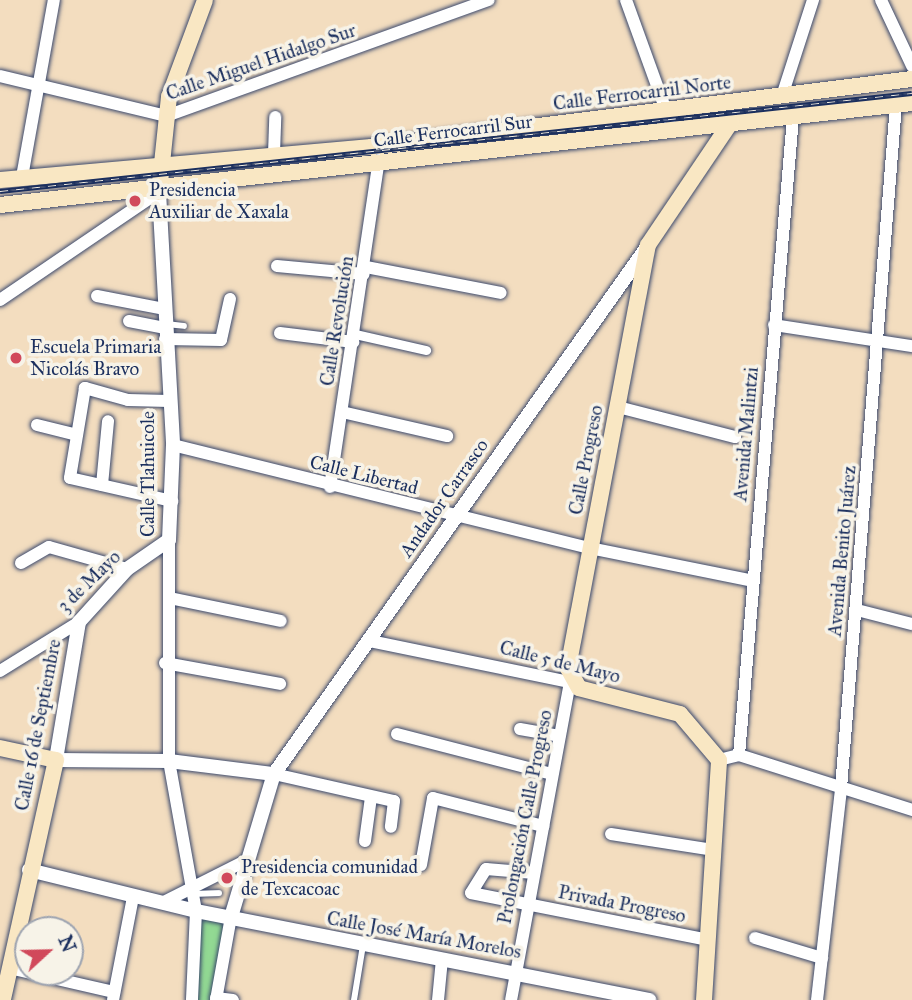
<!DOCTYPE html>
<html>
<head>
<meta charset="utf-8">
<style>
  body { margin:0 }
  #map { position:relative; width:912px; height:1000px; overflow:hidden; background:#f3ddbf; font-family:"IM FELL Great Primer",serif }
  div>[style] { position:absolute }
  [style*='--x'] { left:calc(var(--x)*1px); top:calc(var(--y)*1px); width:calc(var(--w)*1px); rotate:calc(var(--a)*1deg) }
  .green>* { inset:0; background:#92d993 }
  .roads { filter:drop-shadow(0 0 2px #3b496d) drop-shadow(0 0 2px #3b496d) }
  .service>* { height:6px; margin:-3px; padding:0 3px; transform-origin:3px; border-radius:3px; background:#fff }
  .pedestrian>* { height:9px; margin:-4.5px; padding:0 4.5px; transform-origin:4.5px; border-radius:4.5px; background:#fff }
  .minor>* { height:12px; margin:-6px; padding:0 6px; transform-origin:6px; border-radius:6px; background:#fff }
  .tertiary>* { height:14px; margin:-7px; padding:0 7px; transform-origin:7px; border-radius:7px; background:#fff }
  .secondary>* { height:16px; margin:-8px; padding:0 8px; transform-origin:8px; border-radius:8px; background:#f9e7c3 }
  .rail>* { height:5px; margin-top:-2.5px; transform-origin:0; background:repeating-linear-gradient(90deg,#f7f3e8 0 8px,#1b2f5e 0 16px); box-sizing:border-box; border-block:2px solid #1b2f5e }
  .dots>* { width:19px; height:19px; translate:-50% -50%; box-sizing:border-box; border:4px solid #f7f3e8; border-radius:50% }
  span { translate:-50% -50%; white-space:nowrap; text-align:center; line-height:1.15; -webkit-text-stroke:7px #f7f3e8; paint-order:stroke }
  .street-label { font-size:19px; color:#1b2f5e }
  .poi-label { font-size:19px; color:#1b2f5e }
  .left { translate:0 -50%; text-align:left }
  .north { position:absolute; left:14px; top:916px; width:70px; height:70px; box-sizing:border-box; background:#f7f3e8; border:2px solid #9fa5b1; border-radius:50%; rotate:68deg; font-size:19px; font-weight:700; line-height:28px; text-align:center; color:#1b2f5e }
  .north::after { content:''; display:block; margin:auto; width:24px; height:32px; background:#d1495b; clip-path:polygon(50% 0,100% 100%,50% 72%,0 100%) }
</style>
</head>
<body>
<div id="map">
  <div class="green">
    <i style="clip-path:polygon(198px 918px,226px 923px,213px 1000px,195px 1000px)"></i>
  </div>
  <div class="roads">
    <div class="service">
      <i style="--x:166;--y:324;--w:18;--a:6"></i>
      <i style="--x:194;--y:894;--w:25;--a:-2"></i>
      <i style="--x:354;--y:1000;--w:56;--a:-80.7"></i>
    </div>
    <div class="pedestrian">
      <i style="--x:355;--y:334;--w:73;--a:12.7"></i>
    </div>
    <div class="minor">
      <i style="--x:626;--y:0;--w:135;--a:70.1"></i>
      <i style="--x:881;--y:0;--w:73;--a:64.8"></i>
      <i style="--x:0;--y:76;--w:171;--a:13.5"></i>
      <i style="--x:166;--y:116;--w:343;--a:-19.8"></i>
      <i style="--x:782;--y:96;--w:101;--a:-72.1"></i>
      <i style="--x:274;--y:154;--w:37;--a:-88"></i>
      <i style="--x:22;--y:177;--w:180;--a:-79.8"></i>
      <i style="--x:277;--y:266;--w:87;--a:5.3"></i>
      <i style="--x:366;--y:267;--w:137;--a:10.9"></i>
      <i style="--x:97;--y:296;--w:68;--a:11"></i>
      <i style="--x:0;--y:300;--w:192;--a:-34.2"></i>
      <i style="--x:129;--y:321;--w:36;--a:11"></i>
      <i style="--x:774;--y:325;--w:140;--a:8.7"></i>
      <i style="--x:280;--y:333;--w:74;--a:7"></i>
      <i style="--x:165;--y:339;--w:56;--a:1"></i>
      <i style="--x:221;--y:340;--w:42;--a:-77.6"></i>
      <i style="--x:169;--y:401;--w:41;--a:-178.6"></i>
      <i style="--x:128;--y:400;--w:45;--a:-164.4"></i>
      <i style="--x:85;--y:388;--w:91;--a:99.5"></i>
      <i style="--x:70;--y:478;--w:105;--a:12.7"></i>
      <i style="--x:618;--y:407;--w:121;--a:14.4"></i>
      <i style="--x:342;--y:412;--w:108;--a:12.9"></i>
      <i style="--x:37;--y:425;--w:41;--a:14"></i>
      <i style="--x:173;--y:445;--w:430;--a:13.9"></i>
      <i style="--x:590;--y:548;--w:166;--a:11.4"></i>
      <i style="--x:102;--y:485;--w:64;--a:-84.6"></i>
      <i style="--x:330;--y:487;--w:331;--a:-81.5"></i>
      <i style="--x:169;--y:540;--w:221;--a:90"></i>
      <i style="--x:169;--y:761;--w:152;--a:79.8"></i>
      <i style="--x:196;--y:911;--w:89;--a:92.6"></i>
      <i style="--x:21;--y:563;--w:32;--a:-30"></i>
      <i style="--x:49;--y:547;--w:81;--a:15.8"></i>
      <i style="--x:170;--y:598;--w:113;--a:11.7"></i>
      <i style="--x:857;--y:610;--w:57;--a:14.3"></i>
      <i style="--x:370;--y:641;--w:204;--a:11.6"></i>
      <i style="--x:570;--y:682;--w:323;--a:100.5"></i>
      <i style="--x:165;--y:663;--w:117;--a:10.3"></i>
      <i style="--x:0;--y:671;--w:93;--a:-31.8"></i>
      <i style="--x:520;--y:729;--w:40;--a:10"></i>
      <i style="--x:397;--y:734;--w:160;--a:14.5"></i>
      <i style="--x:739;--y:755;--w:640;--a:-85.16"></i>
      <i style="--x:719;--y:760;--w:21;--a:-14"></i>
      <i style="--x:739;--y:755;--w:182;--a:17.6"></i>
      <i style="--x:274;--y:774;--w:123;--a:12.7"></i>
      <i style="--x:394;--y:801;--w:26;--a:97"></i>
      <i style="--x:611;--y:834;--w:103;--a:8.9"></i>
      <i style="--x:365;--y:841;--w:44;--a:-82.2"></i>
      <i style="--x:421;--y:865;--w:68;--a:-79.8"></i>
      <i style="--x:433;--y:798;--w:114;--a:14.3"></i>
      <i style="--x:534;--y:873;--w:48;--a:-175.2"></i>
      <i style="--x:486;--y:869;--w:28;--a:122"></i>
      <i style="--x:471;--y:893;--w:242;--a:11.2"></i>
      <i style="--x:166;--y:901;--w:93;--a:-26.8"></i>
      <i style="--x:755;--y:938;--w:70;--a:16.6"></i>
      <i style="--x:9;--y:968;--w:108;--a:12.9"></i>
      <i style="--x:216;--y:998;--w:17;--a:7"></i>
      <i style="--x:113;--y:1000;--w:105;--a:-79"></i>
      <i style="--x:216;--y:1000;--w:84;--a:-79.8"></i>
      <i style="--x:438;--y:1000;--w:41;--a:-84.4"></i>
      <i style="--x:817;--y:1000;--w:213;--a:-83.5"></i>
      <i style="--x:841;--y:788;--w:685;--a:-85.4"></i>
    </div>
    <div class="tertiary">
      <i style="--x:159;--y:192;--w:253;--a:86.8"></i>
      <i style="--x:173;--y:445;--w:95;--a:92.4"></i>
      <i style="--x:169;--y:540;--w:51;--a:145.4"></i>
      <i style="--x:127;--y:569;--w:72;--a:132.2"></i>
      <i style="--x:79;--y:622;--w:140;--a:99.5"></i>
      <i style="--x:56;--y:760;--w:113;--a:0.5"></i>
      <i style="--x:169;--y:761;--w:106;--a:7.1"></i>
      <i style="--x:29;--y:870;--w:172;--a:13.8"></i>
      <i style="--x:196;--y:911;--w:462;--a:11.1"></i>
      <i style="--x:231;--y:917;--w:149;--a:-73.3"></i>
      <i style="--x:274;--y:774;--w:646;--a:-54.71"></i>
    </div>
    <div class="secondary">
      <i style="--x:0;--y:180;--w:373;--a:-5.1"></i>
      <i style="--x:372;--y:147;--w:544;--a:-7.18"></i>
      <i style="--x:159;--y:192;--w:96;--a:-84"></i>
      <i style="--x:169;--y:97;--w:103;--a:-69.6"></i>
      <i style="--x:0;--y:205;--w:918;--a:-6.38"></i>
      <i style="--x:0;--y:748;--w:57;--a:12.1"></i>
      <i style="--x:56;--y:760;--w:246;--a:102.5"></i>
      <i style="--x:704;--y:1000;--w:240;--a:-86.4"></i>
      <i style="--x:719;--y:760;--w:60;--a:-130.3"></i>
      <i style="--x:680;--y:714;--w:104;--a:-165.6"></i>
      <i style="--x:579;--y:688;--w:23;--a:-119"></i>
      <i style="--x:568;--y:668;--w:430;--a:-79.3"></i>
      <i style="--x:648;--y:245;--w:148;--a:-56"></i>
    </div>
  </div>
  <div class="rail">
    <i style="--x:0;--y:191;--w:917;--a:-6.13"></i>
  </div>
  <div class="dots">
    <i style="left:135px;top:201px;background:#d1495b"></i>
    <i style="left:16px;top:358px;background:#d1495b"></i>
    <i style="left:227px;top:878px;background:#d1495b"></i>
  </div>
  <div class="street-label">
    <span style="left:261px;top:62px;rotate:-19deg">Calle Miguel Hidalgo Sur</span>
    <span style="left:642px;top:93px;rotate:-7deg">Calle Ferrocarril Norte</span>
    <span style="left:453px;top:131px;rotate:-7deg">Calle Ferrocarril Sur</span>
    <span style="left:337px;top:321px;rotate:-81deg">Calle Revolución</span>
    <span style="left:746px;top:434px;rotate:-85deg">Avenida Malintzi</span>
    <span style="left:586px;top:460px;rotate:-79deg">Calle Progreso</span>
    <span style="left:148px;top:474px;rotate:-90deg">Calle Tlahuicole</span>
    <span style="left:364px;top:475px;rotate:14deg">Calle Libertad</span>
    <span style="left:444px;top:498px;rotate:-55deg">Andador Carrasco</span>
    <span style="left:842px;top:551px;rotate:-85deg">Avenida Benito Juárez</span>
    <span style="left:89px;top:581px;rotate:-44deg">3 de Mayo</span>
    <span style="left:560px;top:662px;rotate:14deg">Calle 5 de Mayo</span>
    <span style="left:38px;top:725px;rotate:-79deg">Calle 16 de Septiembre</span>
    <span style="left:525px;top:817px;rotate:-79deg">Prolongación Calle Progreso</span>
    <span style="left:622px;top:904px;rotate:11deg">Privada Progreso</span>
    <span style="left:424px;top:935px;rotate:10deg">Calle José María Morelos</span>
  </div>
  <div class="poi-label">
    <span class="left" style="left:149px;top:201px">Presidencia<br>Auxiliar de Xaxala</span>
    <span class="left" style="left:30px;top:358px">Escuela Primaria<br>Nicolás Bravo</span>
    <span class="left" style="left:241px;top:878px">Presidencia comunidad<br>de Texcacoac</span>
  </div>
  <div class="north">N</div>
</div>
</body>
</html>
